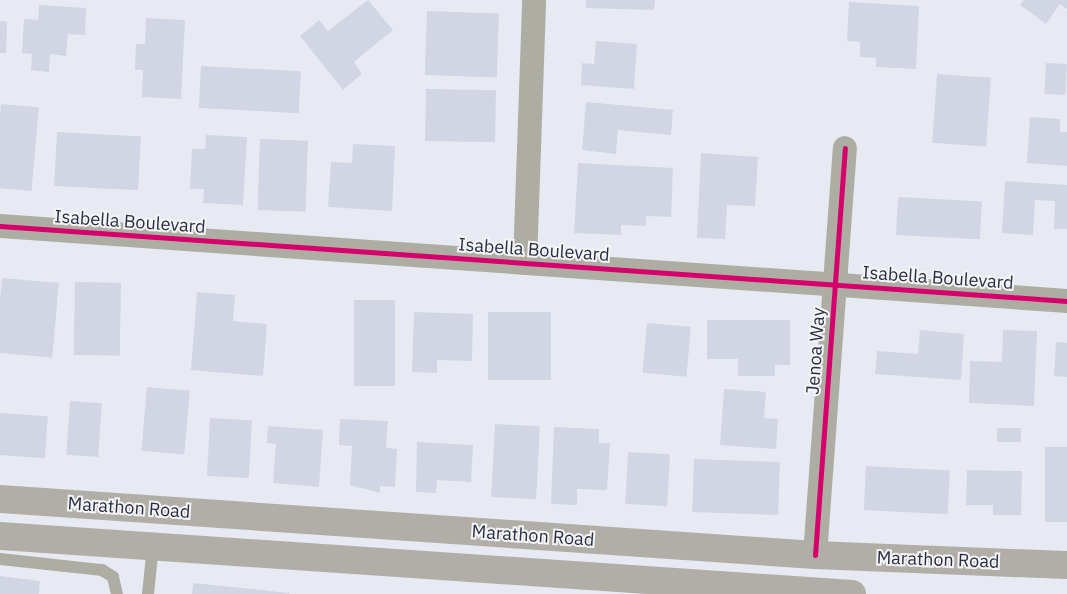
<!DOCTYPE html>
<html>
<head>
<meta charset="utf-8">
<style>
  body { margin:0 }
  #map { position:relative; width:1067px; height:594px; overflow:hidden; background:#e8eaf3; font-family:"IBM Plex Sans",sans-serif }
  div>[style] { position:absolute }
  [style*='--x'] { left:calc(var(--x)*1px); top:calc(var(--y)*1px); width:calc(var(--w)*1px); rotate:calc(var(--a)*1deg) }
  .building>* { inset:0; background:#d2d5e4; transform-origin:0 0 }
  .service>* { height:12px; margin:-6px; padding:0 6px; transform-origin:6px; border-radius:6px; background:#aeada4 }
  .minor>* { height:24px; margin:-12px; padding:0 12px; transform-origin:12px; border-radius:12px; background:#aeada4 }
  .primary>* { height:28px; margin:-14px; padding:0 14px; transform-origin:14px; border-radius:14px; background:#b1aea8 }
  .cycleway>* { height:5px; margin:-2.5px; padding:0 2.5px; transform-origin:2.5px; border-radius:2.5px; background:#d6006c }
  span { translate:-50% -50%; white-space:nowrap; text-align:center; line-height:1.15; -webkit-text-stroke:4px #f5f5f5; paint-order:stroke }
  .street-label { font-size:18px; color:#292d4a }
</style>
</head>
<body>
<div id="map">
  <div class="building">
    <i style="clip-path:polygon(368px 0,393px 30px,354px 62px,362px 74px,343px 90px,300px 36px,319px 20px,328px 31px)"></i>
    <i style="clip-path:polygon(586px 0,655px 0,654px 10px,586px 8px)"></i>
    <i style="clip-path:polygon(1024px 0,1067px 0,1067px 9px,1060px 4px,1046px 24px,1020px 5px)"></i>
    <i style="clip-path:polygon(849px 2px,919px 6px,916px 69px,876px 67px,876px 58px,860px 57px,860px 42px,847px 41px)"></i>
    <i style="clip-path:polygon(39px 5px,86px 8px,85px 35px,68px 34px,66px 56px,50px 54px,49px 72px,31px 70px,32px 54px,22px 53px,24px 19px,38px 20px)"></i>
    <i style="left:427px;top:11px;width:72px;height:64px;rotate:2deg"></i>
    <i style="clip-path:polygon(146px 18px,185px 20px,181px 99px,142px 97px,143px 70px,135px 70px,136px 44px,145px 44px)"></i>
    <i style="clip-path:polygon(0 21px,7px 22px,6px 53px,0 53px)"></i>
    <i style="clip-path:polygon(596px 41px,637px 44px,634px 89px,581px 85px,582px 63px,594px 64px)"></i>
    <i style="left:1046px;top:63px;width:21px;height:31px;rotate:3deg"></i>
    <i style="left:201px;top:66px;width:100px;height:42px;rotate:3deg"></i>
    <i style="left:937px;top:74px;width:54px;height:69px;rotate:4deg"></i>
    <i style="left:426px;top:89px;width:70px;height:52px;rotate:1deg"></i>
    <i style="clip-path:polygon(586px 102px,673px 110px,671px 135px,618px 130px,616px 154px,582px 150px)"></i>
    <i style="left:1px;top:104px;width:38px;height:84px;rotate:5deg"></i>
    <i style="clip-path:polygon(1030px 117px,1060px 119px,1060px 132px,1067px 132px,1067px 166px,1027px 163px)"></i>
    <i style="left:57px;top:132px;width:84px;height:54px;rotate:3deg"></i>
    <i style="clip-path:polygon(206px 135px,247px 137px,243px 205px,203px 203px,204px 189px,190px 189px,192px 149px,205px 149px)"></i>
    <i style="left:260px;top:139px;width:48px;height:71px;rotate:2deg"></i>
    <i style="clip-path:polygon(353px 144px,395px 146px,392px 211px,328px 207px,331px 162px,352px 163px)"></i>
    <i style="clip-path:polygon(701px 153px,758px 157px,755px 206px,727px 205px,725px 239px,697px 238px)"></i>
    <i style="clip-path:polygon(578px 163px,673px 168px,671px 217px,646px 216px,646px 226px,621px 225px,621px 235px,574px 233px)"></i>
    <i style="clip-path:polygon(1005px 181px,1067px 185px,1067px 229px,1054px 229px,1055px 201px,1035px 200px,1033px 235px,1002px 233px)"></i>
    <i style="left:898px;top:197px;width:84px;height:38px;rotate:3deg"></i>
    <i style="left:2px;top:278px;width:57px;height:75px;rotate:5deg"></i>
    <i style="left:75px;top:282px;width:46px;height:73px;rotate:1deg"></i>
    <i style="clip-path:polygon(197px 292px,235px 295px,233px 321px,267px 324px,263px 376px,191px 370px)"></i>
    <i style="left:354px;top:300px;width:41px;height:86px"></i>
    <i style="clip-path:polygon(414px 312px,473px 314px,472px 361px,437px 360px,437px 373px,412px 372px)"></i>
    <i style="left:488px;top:312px;width:63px;height:68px"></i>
    <i style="clip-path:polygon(707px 320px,790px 320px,790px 365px,775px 365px,775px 376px,738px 376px,738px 359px,707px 359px)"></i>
    <i style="left:647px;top:323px;width:44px;height:50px;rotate:5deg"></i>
    <i style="clip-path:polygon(920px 330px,964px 334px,961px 380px,875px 374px,877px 351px,918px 354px)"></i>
    <i style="clip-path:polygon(1003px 330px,1037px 331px,1034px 406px,969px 403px,970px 361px,1002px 362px)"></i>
    <i style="clip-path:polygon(1056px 342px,1067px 343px,1067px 377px,1054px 376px)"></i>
    <i style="left:147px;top:387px;width:43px;height:64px;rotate:5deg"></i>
    <i style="clip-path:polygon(724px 389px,766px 392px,764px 418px,778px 419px,776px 449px,720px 445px)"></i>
    <i style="left:70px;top:401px;width:32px;height:54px;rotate:4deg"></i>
    <i style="left:0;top:413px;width:48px;height:42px;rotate:4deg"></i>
    <i style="left:210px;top:418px;width:42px;height:58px;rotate:3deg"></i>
    <i style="clip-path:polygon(340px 419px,388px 421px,386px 448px,397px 449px,395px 487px,380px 486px,380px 493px,350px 485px,352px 446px,339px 445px)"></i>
    <i style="left:495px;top:424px;width:45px;height:73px;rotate:3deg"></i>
    <i style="clip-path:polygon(268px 426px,323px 430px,319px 487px,273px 483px,276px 444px,267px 443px)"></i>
    <i style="clip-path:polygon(554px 427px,599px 429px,599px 443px,610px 443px,607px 490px,577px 489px,577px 505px,551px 504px)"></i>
    <i style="left:997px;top:428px;width:24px;height:14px"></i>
    <i style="clip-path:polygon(417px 442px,473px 445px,471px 482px,437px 480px,436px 493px,416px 492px)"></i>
    <i style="left:1045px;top:447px;width:22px;height:75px"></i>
    <i style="left:628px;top:452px;width:42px;height:52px;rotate:3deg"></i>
    <i style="left:694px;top:459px;width:86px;height:53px;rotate:2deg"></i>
    <i style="left:866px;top:466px;width:84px;height:44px;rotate:3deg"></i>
    <i style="clip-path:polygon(967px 470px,1022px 471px,1021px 515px,993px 515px,993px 505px,966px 505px)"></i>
    <i style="clip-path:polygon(0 576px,40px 581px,39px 594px,0 594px)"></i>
    <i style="clip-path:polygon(193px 583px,289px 593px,289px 594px,192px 594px)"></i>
  </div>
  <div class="service">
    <i style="--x:0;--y:559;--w:103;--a:6.2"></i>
    <i style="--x:102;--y:570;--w:13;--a:32"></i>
    <i style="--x:113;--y:577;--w:17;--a:77"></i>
    <i style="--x:148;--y:594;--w:48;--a:-84.1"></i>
  </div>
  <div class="minor">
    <i style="--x:0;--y:226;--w:1070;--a:4.02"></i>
    <i style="--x:525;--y:263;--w:263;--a:-88"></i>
    <i style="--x:815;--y:555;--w:408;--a:-85.8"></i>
  </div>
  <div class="primary">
    <i style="--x:0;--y:499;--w:817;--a:3.93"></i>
    <i style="--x:815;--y:555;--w:252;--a:2.3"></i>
    <i style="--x:0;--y:536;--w:854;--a:3.89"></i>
  </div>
  <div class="cycleway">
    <i style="--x:0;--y:226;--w:1070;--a:4.02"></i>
    <i style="--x:815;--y:555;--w:408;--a:-85.8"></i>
  </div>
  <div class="street-label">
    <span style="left:130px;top:222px;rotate:4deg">Isabella Boulevard</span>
    <span style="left:534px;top:250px;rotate:4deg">Isabella Boulevard</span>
    <span style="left:938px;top:278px;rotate:4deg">Isabella Boulevard</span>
    <span style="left:816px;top:351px;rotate:-86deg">Jenoa Way</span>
    <span style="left:129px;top:508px;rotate:4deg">Marathon Road</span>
    <span style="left:533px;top:536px;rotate:4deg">Marathon Road</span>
    <span style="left:938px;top:560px;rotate:2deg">Marathon Road</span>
  </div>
</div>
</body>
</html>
